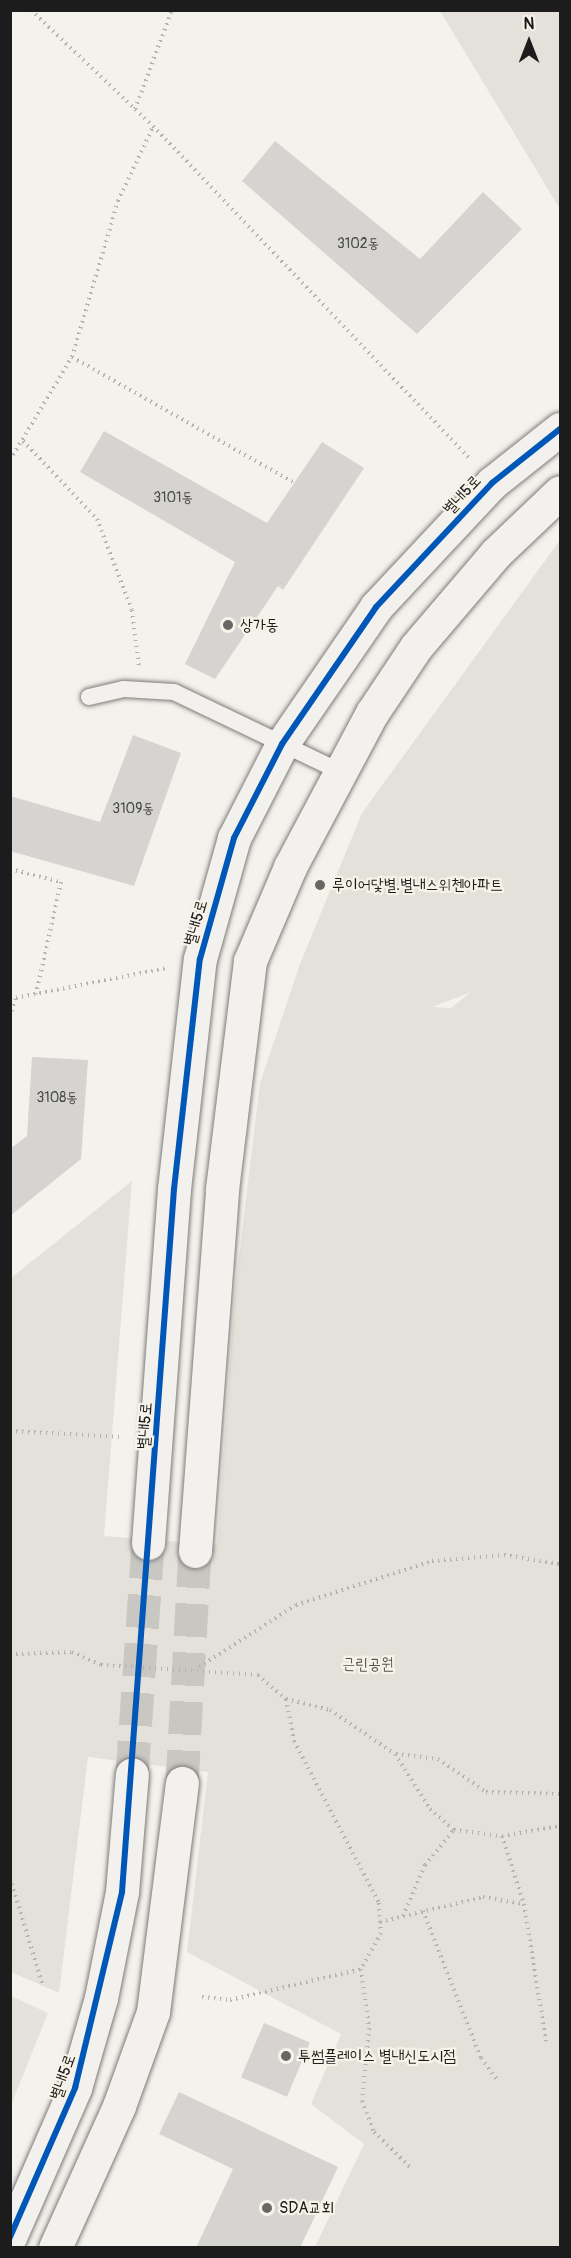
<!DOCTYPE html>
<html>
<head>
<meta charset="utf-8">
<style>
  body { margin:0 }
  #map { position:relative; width:571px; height:2258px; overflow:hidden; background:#f4f2ec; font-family:Pangolin,"Poor Story",sans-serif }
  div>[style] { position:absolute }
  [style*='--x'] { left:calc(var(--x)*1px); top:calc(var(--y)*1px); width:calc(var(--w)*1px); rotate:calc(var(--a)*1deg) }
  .built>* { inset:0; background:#e4e2da }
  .green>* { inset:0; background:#e4e1da }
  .building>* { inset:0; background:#d5d4d0; transform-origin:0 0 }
  .secondary-tunnel>* { height:33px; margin-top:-16.5px; transform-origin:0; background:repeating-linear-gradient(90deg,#c9c7c2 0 33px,transparent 0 49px) }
  .path>* { height:4px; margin-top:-2px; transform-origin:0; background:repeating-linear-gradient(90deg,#b4b3b0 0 1.5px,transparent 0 6px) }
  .roads { filter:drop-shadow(0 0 2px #7d7c7a) drop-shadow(0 0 2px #7d7c7a) }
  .lane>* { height:16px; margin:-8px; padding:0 8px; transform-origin:8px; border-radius:8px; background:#f2f1ed }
  .secondary>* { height:33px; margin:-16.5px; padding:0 16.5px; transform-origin:16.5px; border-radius:16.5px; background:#f2f1ed }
  .cycleway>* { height:6px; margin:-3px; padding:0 3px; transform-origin:3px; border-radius:3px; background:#0057b8 }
  .dots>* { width:16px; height:16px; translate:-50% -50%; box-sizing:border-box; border:3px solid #f7f3e8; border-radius:50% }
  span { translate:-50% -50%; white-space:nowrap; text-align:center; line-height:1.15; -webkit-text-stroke:4.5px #f7f3e8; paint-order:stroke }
  .number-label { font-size:14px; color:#4a4a49 }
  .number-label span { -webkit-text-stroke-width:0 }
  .street-label { font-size:16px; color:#1c1c1c }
  .poi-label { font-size:16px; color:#1c1c1c }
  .left { translate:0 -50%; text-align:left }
  .park-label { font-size:16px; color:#545351 }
  .frame { position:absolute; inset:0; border:12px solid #1c1c1c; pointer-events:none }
  .north { position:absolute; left:499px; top:12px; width:60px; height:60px; -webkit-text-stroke:4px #f7f3e8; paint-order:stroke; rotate:0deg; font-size:16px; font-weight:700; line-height:24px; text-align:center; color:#1c1c1c }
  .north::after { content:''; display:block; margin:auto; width:21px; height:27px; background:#1c1c1c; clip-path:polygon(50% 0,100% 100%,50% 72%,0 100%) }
</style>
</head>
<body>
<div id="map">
  <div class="built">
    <i style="clip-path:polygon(11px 1996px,48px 2013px,11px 2105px)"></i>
  </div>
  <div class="green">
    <i style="clip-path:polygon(440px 11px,560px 11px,560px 209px)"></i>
    <i style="clip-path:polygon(evenodd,560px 540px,560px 2247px,315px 2247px,364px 2144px,311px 2104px,341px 2034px,187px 1952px,208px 1772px,88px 1757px,59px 1993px,11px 1972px,11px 1278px,132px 1181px,104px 1536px,217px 1545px,235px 1290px,260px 1083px,300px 964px,362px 813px,560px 540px,471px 992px,451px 1008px,431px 1007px,432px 1007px,471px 992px)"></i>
  </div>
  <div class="building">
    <i style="clip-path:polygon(275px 141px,420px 259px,483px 192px,522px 229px,417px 334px,242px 181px)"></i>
    <i style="clip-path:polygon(104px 431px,267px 523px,322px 442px,364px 468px,283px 590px,278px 586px,215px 679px,185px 664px,235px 562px,80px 472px)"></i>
    <i style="clip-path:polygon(133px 735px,181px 753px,134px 886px,10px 851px,10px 796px,100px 822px)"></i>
    <i style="clip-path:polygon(32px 1057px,88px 1060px,81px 1159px,10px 1216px,10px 1149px,27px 1136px)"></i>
    <i style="left:264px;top:2023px;width:50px;height:59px;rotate:23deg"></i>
    <i style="clip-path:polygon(179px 2092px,338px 2167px,300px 2248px,196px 2248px,233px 2169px,159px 2134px)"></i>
  </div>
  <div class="secondary-tunnel">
    <i style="--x:132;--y:1774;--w:232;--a:-86"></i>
    <i style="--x:182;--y:1783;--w:232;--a:-86.8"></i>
  </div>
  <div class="path">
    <i style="--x:31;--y:10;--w:168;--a:43.6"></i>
    <i style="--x:153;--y:126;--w:461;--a:46.4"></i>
    <i style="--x:135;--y:109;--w:106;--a:-69.5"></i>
    <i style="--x:72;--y:357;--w:254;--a:29.5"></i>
    <i style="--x:23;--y:441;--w:108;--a:46.5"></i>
    <i style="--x:97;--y:519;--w:97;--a:69"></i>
    <i style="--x:132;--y:610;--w:58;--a:83.1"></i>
    <i style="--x:10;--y:460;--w:120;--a:-59"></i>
    <i style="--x:72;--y:357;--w:163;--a:-73.6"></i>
    <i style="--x:118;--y:201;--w:82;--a:-64.7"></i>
    <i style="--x:10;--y:869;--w:53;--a:14.3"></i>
    <i style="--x:61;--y:882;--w:115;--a:102.6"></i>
    <i style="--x:10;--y:999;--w:159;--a:-11.2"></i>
    <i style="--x:10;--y:1017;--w:19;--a:-74"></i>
    <i style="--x:10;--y:1431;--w:113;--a:3"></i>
    <i style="--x:10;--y:1654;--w:62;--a:-1.8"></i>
    <i style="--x:72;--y:1652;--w:32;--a:24"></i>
    <i style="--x:101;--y:1665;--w:157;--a:3.6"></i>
    <i style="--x:258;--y:1675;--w:37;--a:41"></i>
    <i style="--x:286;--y:1699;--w:45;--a:14"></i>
    <i style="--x:330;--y:1710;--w:78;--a:34.1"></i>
    <i style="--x:395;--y:1754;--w:65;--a:57.5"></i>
    <i style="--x:430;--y:1809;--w:32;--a:41"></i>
    <i style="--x:454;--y:1830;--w:48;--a:7.1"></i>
    <i style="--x:502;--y:1836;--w:59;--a:-9.8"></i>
    <i style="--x:199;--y:1667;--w:115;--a:-32.6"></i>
    <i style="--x:296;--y:1605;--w:143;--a:-17.9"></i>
    <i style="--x:432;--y:1561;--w:72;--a:-4.8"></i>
    <i style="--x:504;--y:1555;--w:57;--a:9.1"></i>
    <i style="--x:286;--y:1699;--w:43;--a:79.2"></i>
    <i style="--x:294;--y:1741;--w:183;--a:62.3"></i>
    <i style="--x:379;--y:1903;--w:30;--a:86"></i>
    <i style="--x:381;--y:1933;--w:41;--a:119.1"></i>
    <i style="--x:361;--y:1969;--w:60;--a:82.3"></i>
    <i style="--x:369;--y:2028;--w:73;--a:95.5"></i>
    <i style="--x:362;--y:2101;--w:33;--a:69"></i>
    <i style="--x:374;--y:2132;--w:50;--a:44.2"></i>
    <i style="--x:396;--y:1754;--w:42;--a:6.8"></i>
    <i style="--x:438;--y:1759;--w:58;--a:34.5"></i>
    <i style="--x:486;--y:1792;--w:74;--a:1.5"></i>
    <i style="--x:502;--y:1836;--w:71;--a:72.1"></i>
    <i style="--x:524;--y:1904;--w:139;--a:80.9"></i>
    <i style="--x:10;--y:1878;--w:113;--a:73"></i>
    <i style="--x:423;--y:1911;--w:158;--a:68.5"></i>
    <i style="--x:481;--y:2058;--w:26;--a:54"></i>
    <i style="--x:403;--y:1916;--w:56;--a:-66.7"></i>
    <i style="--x:425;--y:1865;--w:45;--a:-50.4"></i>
    <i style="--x:380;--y:1922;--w:106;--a:-13.6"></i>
    <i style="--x:483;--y:1897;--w:42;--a:9.7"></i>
    <i style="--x:202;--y:1997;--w:28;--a:6"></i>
    <i style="--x:230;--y:2000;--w:135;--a:-13.3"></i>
  </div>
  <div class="roads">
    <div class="lane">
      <i style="--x:89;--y:697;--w:36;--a:-13"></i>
      <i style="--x:124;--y:689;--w:50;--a:3.4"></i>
      <i style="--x:174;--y:692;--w:183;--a:25.6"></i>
    </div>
    <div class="secondary">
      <i style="--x:148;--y:1543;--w:355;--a:-85.8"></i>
      <i style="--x:174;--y:1189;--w:231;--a:-83.6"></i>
      <i style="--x:200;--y:959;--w:126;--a:-74.3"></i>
      <i style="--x:234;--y:838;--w:106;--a:-62.9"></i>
      <i style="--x:282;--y:744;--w:166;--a:-55.5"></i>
      <i style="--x:376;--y:607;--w:170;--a:-46.9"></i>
      <i style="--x:492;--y:483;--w:87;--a:-38.5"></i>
      <i style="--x:195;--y:1551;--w:363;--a:-85.7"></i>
      <i style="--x:222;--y:1189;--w:230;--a:-83"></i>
      <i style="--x:250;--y:961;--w:102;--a:-66.9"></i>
      <i style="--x:290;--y:867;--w:174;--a:-62"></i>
      <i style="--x:372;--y:713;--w:79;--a:-56.3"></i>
      <i style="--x:416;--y:647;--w:123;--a:-49.6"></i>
      <i style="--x:496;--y:553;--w:88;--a:-43.6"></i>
      <i style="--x:10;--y:2237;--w:163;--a:-66.4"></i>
      <i style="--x:75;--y:2088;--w:94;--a:-73.9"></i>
      <i style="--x:101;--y:1998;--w:108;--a:-78.8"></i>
      <i style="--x:122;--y:1892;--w:118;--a:-85.2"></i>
      <i style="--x:55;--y:2248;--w:156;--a:-65.7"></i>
      <i style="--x:119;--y:2106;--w:100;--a:-70.1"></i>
      <i style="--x:153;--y:2012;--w:231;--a:-82.8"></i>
    </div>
  </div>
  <div class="cycleway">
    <i style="--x:10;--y:2237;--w:163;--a:-66.4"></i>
    <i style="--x:75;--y:2088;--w:202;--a:-76.5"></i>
    <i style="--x:122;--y:1892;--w:705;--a:-85.77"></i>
    <i style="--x:174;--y:1189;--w:231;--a:-83.6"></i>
    <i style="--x:200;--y:959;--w:126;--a:-74.3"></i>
    <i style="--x:234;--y:838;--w:106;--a:-62.9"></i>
    <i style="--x:282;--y:744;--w:166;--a:-55.5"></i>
    <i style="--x:376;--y:607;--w:170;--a:-46.9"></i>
    <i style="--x:492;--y:483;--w:87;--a:-38.5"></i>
  </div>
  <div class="dots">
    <i style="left:228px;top:625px;background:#686765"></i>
    <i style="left:320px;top:885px;background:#686765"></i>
    <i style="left:286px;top:2056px;background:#686765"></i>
    <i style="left:267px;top:2208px;background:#686765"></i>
  </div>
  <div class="number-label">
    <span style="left:358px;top:244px">3102동</span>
    <span style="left:173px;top:498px">3101동</span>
    <span style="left:133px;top:809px">3109동</span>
    <span style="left:57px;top:1098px">3108동</span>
  </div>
  <div class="street-label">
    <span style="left:462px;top:495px;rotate:-47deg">별내5로</span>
    <span style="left:196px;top:923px;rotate:-74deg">별내5로</span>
    <span style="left:145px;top:1426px;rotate:-86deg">별내5로</span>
    <span style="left:63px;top:2077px;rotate:-71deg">별내5로</span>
  </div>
  <div class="poi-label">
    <span class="left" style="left:240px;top:625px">상가동</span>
    <span class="left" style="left:332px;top:885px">루이어닻별.별내스위첸아파트</span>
    <span class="left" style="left:298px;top:2056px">투썸플레이스 별내신도시점</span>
    <span class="left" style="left:279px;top:2208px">SDA교회</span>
  </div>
  <div class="park-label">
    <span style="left:368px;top:1664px">근린공원</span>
  </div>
  <div class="frame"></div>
  <div class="north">N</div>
</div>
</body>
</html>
